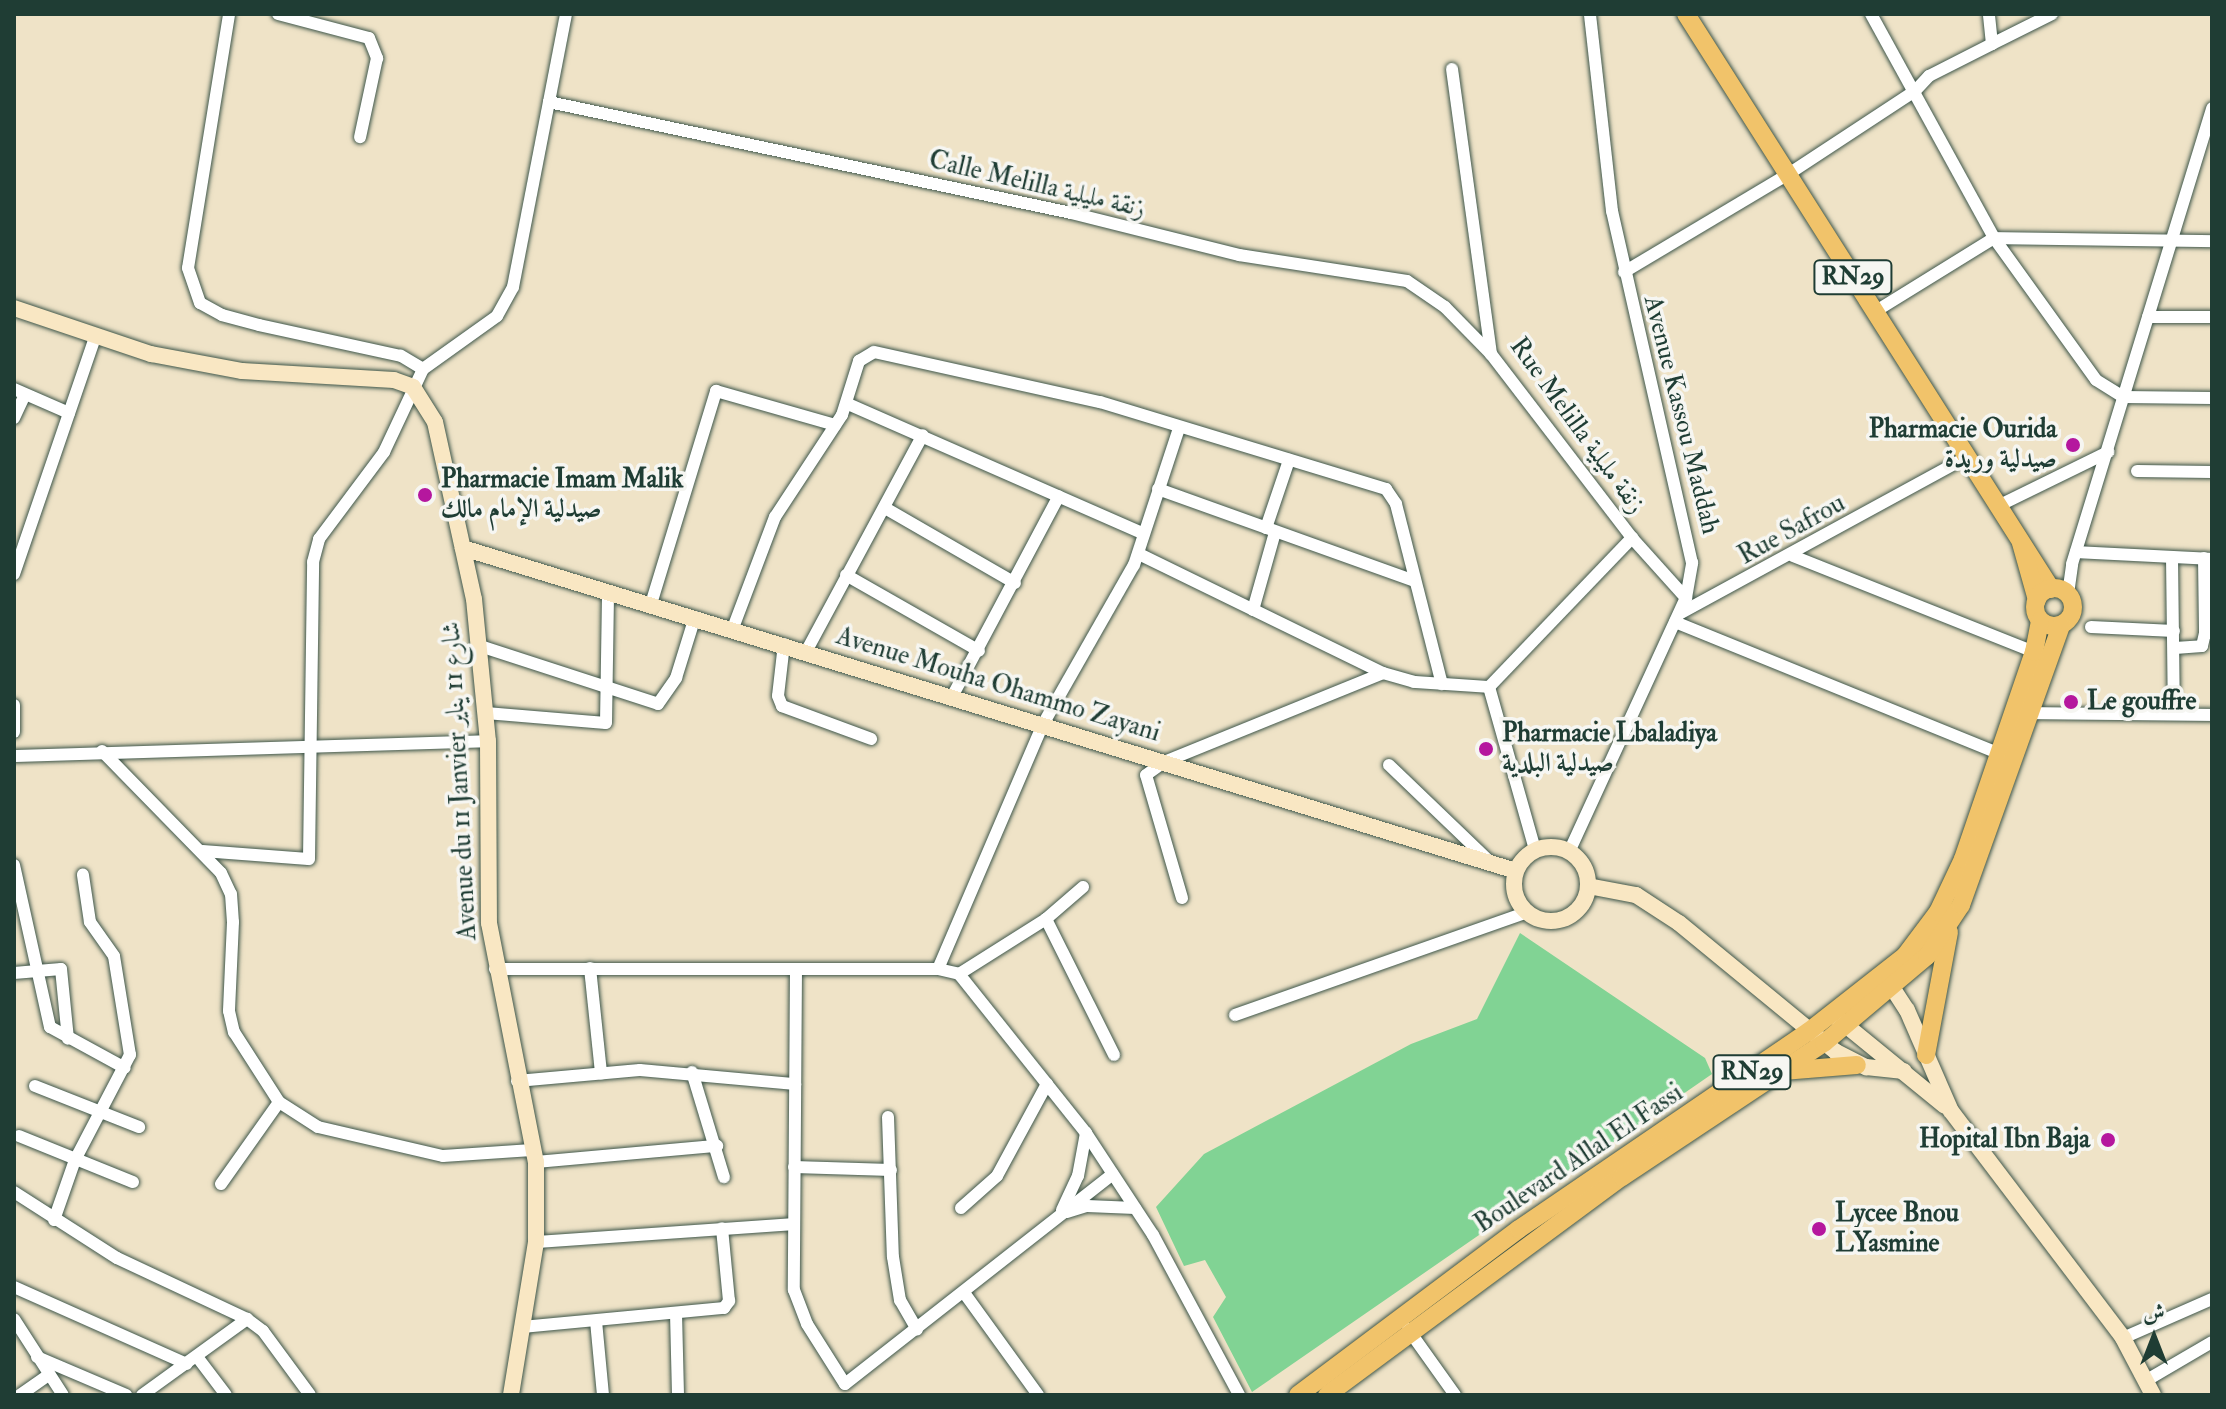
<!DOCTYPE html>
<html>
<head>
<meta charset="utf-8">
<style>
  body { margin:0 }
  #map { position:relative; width:2226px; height:1409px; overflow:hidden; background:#efe3c7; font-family:"IM FELL Double Pica",Amiri,serif }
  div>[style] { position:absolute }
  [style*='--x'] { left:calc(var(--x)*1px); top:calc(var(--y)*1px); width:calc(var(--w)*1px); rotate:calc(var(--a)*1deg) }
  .green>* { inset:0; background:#81d394 }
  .roads { filter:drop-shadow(0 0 2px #3e564a) drop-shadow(0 0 2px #3e564a) }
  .street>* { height:12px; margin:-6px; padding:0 6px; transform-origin:6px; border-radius:6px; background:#fff }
  .secondary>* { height:16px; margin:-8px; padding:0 8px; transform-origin:8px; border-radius:8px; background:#f9e7c3 }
  .secondary>.ring { margin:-8px; padding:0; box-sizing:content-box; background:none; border:16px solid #f9e7c3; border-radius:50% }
  .primary>* { height:18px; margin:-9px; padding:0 9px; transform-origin:9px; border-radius:9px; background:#f1c36a }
  .primary>.ring { margin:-9px; padding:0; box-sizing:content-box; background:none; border:18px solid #f1c36a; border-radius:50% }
  .dots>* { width:22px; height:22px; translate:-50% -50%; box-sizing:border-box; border:4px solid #f6f6f2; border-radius:50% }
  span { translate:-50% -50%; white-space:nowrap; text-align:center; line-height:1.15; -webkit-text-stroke:7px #f6f6f2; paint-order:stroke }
  .shield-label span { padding:2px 6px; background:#f6f6f2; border:2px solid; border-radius:6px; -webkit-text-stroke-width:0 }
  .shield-label { font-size:24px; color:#1f3d34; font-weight:700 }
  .street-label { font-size:26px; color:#1f3d34 }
  .poi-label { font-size:26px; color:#1f3d34; font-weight:700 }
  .right { translate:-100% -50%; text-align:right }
  .left { translate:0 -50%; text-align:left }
  .frame { position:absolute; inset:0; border:16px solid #1f3d34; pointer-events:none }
  .north { position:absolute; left:2114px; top:1297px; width:80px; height:80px; -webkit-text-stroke:6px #f6f6f2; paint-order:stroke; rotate:0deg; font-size:22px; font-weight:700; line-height:32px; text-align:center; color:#1f3d34 }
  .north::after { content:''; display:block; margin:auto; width:28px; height:36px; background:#1f3d34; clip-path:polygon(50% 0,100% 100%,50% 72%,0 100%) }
</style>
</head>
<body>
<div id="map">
  <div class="green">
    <i style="clip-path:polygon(1520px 933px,1705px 1058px,1712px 1074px,1252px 1392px,1213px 1317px,1226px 1297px,1205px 1260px,1184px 1266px,1156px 1207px,1204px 1154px,1411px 1044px,1477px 1019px)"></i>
  </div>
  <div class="roads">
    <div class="street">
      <i style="--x:278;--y:14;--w:94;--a:14.8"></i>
      <i style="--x:369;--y:38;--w:22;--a:68"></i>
      <i style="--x:377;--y:58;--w:81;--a:102.1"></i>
      <i style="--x:1871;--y:14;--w:256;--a:61.2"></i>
      <i style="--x:1994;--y:238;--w:175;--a:54.3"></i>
      <i style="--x:2096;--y:380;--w:32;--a:32"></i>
      <i style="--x:2123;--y:397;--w:89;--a:0.6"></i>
      <i style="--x:1992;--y:44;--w:67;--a:-26.6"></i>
      <i style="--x:1452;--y:69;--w:288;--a:82.2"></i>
      <i style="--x:1491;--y:354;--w:232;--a:52.5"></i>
      <i style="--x:1632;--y:538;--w:81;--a:48"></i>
      <i style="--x:549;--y:102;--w:534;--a:12"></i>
      <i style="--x:1071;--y:213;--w:173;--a:14"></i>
      <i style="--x:1239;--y:255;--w:170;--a:8.8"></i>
      <i style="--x:1407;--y:281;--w:46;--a:34.4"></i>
      <i style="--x:1445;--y:307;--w:66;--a:45.6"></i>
      <i style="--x:1624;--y:272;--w:190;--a:-30.8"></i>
      <i style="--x:1787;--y:175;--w:153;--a:-33.3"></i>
      <i style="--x:1915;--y:91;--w:21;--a:-47"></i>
      <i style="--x:1929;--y:76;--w:71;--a:-26.9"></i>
      <i style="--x:1992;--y:44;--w:30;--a:-96"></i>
      <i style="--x:1876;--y:311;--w:139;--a:-31.7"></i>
      <i style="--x:1994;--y:238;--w:218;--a:0.8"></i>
      <i style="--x:2148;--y:317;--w:64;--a:0"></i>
      <i style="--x:423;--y:369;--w:91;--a:-35.6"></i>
      <i style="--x:497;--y:316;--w:33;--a:-61"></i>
      <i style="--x:513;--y:287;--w:278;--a:-79"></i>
      <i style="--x:14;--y:389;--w:60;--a:23.6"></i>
      <i style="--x:848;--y:404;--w:323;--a:23.7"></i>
      <i style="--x:14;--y:418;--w:26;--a:-65"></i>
      <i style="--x:2137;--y:471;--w:75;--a:0.8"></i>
      <i style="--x:1158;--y:489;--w:273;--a:19.7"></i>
      <i style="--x:1998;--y:506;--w:123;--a:-26.1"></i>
      <i style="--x:885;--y:508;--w:150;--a:30"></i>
      <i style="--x:1266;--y:528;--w:72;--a:-71.3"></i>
      <i style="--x:2076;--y:552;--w:136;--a:2.9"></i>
      <i style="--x:1139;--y:554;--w:271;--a:26"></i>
      <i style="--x:1383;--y:673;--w:32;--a:16"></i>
      <i style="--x:1414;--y:682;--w:75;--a:3.8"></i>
      <i style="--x:1489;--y:687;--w:207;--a:-46.2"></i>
      <i style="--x:1793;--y:556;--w:259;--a:21.7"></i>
      <i style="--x:2172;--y:557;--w:157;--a:89.3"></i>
      <i style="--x:2204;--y:558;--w:75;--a:89.2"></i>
      <i style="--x:2205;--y:633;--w:7;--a:0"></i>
      <i style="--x:14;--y:574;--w:250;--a:-71.1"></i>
      <i style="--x:846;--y:575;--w:153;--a:29.7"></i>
      <i style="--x:2068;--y:594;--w:30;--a:-82"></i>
      <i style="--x:2072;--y:564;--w:477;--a:-72.9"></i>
      <i style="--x:651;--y:604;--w:223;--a:-73"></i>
      <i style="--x:716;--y:391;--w:124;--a:15.9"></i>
      <i style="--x:1253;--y:610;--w:81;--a:-74.2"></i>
      <i style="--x:1679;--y:614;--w:328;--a:-28.6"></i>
      <i style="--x:1675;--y:622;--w:349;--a:22.1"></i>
      <i style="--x:2091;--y:627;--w:83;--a:2.8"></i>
      <i style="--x:733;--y:628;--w:119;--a:-69.3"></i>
      <i style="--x:775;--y:517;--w:122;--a:-56.7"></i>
      <i style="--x:842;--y:415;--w:57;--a:-72.5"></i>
      <i style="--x:859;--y:361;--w:17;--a:-31"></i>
      <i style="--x:874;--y:352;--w:231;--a:12.5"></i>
      <i style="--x:1100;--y:402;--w:299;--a:16.9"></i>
      <i style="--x:1386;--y:489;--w:18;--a:56"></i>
      <i style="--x:1396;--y:504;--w:186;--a:75.7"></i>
      <i style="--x:784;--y:644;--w:52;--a:96.6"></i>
      <i style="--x:778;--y:696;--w:11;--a:68"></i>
      <i style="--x:782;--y:706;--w:95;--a:20.3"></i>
      <i style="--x:480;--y:646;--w:187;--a:18"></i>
      <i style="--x:658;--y:704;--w:32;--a:-55"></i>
      <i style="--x:676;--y:678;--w:64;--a:-72.7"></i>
      <i style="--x:2175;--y:648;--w:27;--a:-4"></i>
      <i style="--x:2202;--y:646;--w:13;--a:-77"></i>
      <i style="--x:807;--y:650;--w:244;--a:-61.7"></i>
      <i style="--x:1489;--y:687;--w:169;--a:74.2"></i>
      <i style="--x:953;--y:695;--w:225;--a:-62"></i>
      <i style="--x:14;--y:705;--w:27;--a:90"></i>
      <i style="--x:486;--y:713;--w:120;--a:4.8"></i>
      <i style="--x:606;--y:723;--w:132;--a:-89.1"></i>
      <i style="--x:2026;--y:713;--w:186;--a:0.6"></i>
      <i style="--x:102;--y:751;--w:170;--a:45.7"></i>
      <i style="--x:221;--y:873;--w:23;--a:65"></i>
      <i style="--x:231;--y:894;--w:28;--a:86"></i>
      <i style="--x:233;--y:922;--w:89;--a:92.6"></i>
      <i style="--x:229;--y:1011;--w:22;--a:77"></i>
      <i style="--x:234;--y:1032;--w:83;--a:57.3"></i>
      <i style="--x:279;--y:1102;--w:46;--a:32.7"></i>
      <i style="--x:318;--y:1127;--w:128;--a:13.1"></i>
      <i style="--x:443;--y:1156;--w:89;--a:-3.9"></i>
      <i style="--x:14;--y:756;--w:474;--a:-1.8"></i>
      <i style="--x:1389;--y:765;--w:139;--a:43.8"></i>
      <i style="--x:202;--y:851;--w:107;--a:4.3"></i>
      <i style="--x:309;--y:859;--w:297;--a:-89.2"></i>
      <i style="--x:313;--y:562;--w:24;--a:-75"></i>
      <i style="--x:319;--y:539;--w:109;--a:-53.2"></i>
      <i style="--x:384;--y:452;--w:92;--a:-64.8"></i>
      <i style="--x:423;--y:369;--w:26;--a:-149"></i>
      <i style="--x:401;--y:356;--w:145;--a:-167.7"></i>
      <i style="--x:259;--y:325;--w:38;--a:-165"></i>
      <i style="--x:222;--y:315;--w:25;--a:-151"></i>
      <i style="--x:200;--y:303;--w:37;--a:-109"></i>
      <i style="--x:188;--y:268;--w:257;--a:-80.8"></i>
      <i style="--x:1569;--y:852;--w:280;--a:-65.3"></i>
      <i style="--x:1686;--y:598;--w:36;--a:-80"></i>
      <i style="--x:1692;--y:563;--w:361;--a:-102.8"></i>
      <i style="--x:1612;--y:211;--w:198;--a:-96.4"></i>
      <i style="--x:14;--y:865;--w:166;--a:77.5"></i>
      <i style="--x:50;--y:1027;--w:85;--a:28.7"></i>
      <i style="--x:1182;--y:898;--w:128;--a:-106.3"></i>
      <i style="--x:1146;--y:775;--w:22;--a:-36"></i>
      <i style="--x:1164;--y:762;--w:236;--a:-22.1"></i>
      <i style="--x:1046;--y:919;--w:152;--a:63.4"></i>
      <i style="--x:590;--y:968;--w:106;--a:84"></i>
      <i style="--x:495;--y:969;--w:443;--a:0"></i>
      <i style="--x:938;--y:969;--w:22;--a:13"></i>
      <i style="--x:959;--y:974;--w:203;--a:51.4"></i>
      <i style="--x:1086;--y:1133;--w:122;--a:56.7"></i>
      <i style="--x:1153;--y:1235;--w:182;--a:61.7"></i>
      <i style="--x:796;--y:969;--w:321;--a:90.4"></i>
      <i style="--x:794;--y:1290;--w:36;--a:69"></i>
      <i style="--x:807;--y:1324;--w:71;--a:57.7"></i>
      <i style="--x:845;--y:1384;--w:340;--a:-38.1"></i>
      <i style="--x:938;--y:969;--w:264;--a:-66.8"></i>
      <i style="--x:1042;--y:726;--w:185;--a:-60.3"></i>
      <i style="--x:1134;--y:565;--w:144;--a:-71.8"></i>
      <i style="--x:14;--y:973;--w:47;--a:-4.9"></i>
      <i style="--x:61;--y:969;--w:70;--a:84.3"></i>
      <i style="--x:959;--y:974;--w:103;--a:-32.3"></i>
      <i style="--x:1046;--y:919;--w:49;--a:-40.9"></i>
      <i style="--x:1235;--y:1015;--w:310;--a:-19.4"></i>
      <i style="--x:692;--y:1072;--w:110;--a:73.1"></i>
      <i style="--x:517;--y:1081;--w:123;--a:-5.1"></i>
      <i style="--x:640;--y:1070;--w:156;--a:5.2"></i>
      <i style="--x:35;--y:1086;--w:112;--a:21.5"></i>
      <i style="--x:888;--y:1117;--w:140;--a:88"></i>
      <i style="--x:893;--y:1257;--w:44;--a:80.8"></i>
      <i style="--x:900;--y:1300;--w:34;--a:60"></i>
      <i style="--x:19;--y:1136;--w:123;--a:22"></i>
      <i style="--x:536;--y:1162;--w:182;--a:-5.1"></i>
      <i style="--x:794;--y:1167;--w:97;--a:1.8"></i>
      <i style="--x:221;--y:1184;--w:100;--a:-54.7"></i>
      <i style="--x:14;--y:1192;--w:122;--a:32.7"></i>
      <i style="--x:117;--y:1258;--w:144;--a:25.1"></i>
      <i style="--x:247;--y:1319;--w:20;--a:37"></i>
      <i style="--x:263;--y:1331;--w:79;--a:53.7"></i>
      <i style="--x:961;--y:1208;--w:48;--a:-41.6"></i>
      <i style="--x:997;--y:1176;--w:105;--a:-61.5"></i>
      <i style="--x:1062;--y:1210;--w:38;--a:-65"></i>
      <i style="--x:1078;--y:1176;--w:44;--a:-79.5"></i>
      <i style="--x:1067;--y:1212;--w:21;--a:-17"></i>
      <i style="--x:1087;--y:1206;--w:48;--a:2.4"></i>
      <i style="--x:54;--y:1220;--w:64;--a:-70.7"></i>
      <i style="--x:75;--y:1160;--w:119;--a:-62.4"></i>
      <i style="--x:130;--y:1055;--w:100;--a:-99.2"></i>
      <i style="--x:114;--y:956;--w:42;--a:-125.2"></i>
      <i style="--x:90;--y:922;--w:48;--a:-98.5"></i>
      <i style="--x:536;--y:1242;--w:257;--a:-4"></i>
      <i style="--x:14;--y:1287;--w:189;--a:24"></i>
      <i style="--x:965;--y:1294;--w:125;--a:54.1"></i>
      <i style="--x:676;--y:1313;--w:82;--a:88.6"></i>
      <i style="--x:14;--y:1319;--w:90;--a:57.2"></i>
      <i style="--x:596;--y:1321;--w:74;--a:84.6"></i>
      <i style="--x:522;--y:1327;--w:203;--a:-5.4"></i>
      <i style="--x:724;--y:1308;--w:9;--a:-54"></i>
      <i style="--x:729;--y:1301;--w:73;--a:-95.5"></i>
      <i style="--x:1408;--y:1329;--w:81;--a:54.5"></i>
      <i style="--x:2123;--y:1338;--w:97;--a:-23.7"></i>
      <i style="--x:37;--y:1357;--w:97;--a:23.1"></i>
      <i style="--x:198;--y:1358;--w:46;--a:52.9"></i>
      <i style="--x:2147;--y:1380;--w:75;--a:-30.3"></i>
      <i style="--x:20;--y:1395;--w:35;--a:-35"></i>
      <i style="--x:142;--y:1395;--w:130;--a:-35.9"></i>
    </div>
    <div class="secondary">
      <i style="--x:14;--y:308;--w:145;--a:18.6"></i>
      <i style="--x:151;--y:354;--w:93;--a:10.6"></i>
      <i style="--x:242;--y:371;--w:152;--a:3.4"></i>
      <i style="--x:394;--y:380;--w:20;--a:20"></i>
      <i style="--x:413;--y:387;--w:41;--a:57.8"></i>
      <i style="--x:435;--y:422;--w:181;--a:77.6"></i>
      <i style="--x:474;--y:599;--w:143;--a:84.4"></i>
      <i style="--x:488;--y:741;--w:182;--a:89.7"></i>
      <i style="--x:489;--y:923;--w:244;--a:78.9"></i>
      <i style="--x:536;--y:1162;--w:80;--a:90"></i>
      <i style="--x:536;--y:1242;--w:155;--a:99.3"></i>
      <i style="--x:463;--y:548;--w:1101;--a:17.05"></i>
      <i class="ring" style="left:1514px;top:847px;width:58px;height:58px"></i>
      <i style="--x:1588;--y:886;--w:49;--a:10.6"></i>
      <i style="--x:1636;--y:895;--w:51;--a:33.1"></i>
      <i style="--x:1679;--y:923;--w:203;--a:39.4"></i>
      <i style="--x:1836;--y:1052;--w:34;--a:27"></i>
      <i style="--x:1866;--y:1067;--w:38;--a:6"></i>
      <i style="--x:1886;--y:978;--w:38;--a:57"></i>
      <i style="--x:1907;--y:1010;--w:110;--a:66.5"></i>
      <i style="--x:1951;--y:1111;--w:285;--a:52.8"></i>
      <i style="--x:2123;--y:1338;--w:64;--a:62.2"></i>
      <i style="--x:1837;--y:1018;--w:139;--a:39.2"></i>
    </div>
    <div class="primary">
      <i style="--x:1686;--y:14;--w:681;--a:57.59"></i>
      <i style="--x:2021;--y:543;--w:59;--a:74.3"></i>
      <i class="ring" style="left:2035px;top:588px;width:20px;height:20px"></i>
      <i style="--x:1926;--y:1055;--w:125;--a:-79.4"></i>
      <i style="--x:1783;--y:1071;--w:74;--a:-4.6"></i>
      <i style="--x:1298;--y:1395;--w:276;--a:-36.9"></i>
      <i style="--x:1519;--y:1229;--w:350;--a:-34.3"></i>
      <i style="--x:1808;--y:1032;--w:123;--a:-38.1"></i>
      <i style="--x:1905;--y:956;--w:55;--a:-53.1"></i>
      <i style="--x:1938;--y:912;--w:59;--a:-64.7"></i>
      <i style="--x:1963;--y:859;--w:219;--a:-71.1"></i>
      <i style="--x:2034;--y:652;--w:32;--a:-79"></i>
      <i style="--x:1327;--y:1395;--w:367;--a:-36.5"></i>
      <i style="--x:1622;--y:1177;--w:242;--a:-33.6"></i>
      <i style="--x:1824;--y:1043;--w:135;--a:-40.2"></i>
      <i style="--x:1927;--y:956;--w:61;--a:-56.3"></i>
      <i style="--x:1961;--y:905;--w:297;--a:-70.3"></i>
    </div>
  </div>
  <div class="dots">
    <i style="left:2073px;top:445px;background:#b5179e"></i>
    <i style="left:425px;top:495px;background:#b5179e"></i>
    <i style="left:2071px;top:702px;background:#b5179e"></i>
    <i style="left:1486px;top:749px;background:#b5179e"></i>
    <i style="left:2108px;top:1140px;background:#b5179e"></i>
    <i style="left:1819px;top:1229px;background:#b5179e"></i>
  </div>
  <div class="shield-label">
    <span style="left:1853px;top:277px">RN29</span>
    <span style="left:1752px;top:1072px">RN29</span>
  </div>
  <div class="street-label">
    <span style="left:1037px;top:185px;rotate:13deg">Calle Melilla زنقة مليلية</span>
    <span style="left:1681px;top:415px;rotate:76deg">Avenue Kassou Maddah</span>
    <span style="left:1577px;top:426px;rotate:54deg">Rue Melilla زنقة مليلية</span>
    <span style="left:1792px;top:530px;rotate:-29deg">Rue Safrou</span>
    <span style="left:998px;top:685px;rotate:17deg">Avenue Mouha Ohammo Zayani</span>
    <span style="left:460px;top:781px;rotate:-93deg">Avenue du 11 Janvier شارع 11 يناير</span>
    <span style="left:1579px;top:1159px;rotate:-34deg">Boulevard Allal El Fassi</span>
  </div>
  <div class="poi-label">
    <span class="right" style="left:2057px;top:445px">Pharmacie Ourida<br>صيدلية وريدة</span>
    <span class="left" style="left:441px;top:495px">Pharmacie Imam Malik<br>صيدلية الإمام مالك</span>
    <span class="left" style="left:2087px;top:702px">Le gouffre</span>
    <span class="left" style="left:1502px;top:749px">Pharmacie Lbaladiya<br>صيدلية البلدية</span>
    <span class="right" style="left:2090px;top:1140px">Hopital Ibn Baja</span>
    <span class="left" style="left:1835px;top:1229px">Lycee Bnou<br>LYasmine</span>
  </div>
  <div class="frame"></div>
  <div class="north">ش</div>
</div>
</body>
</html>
